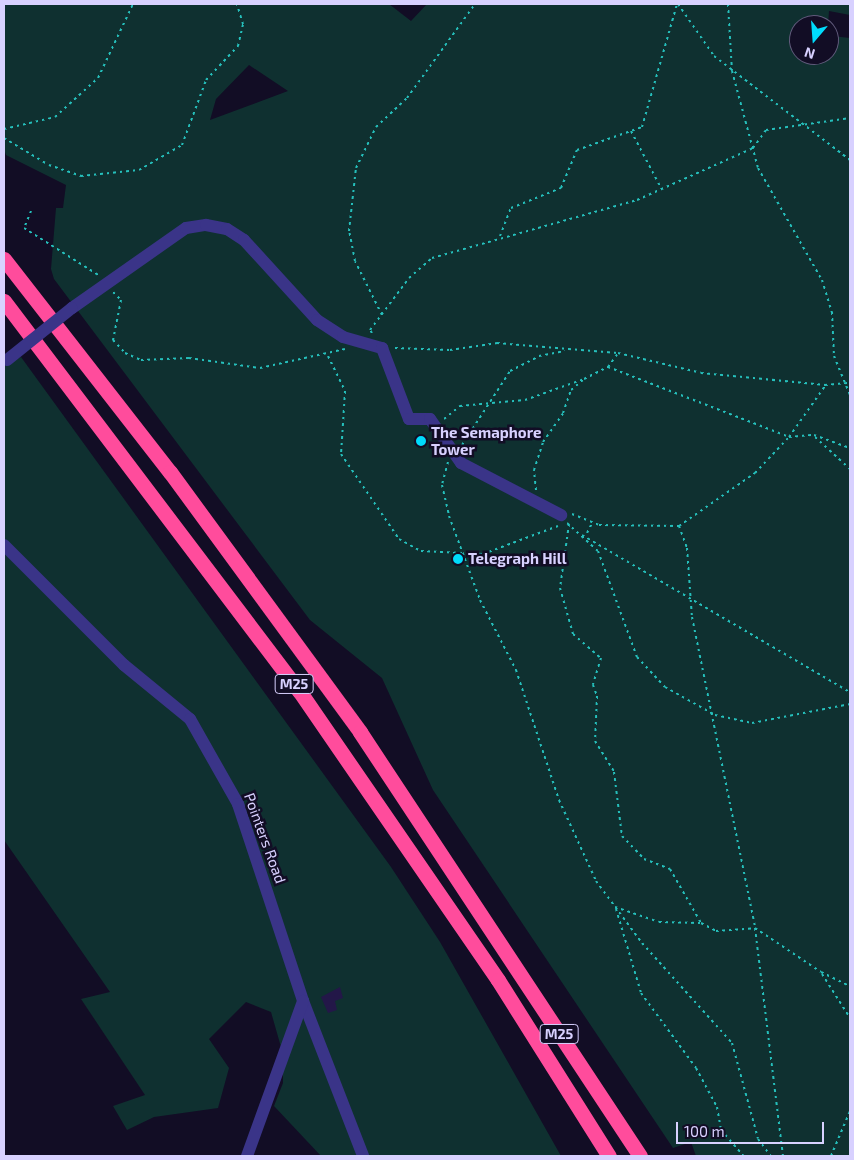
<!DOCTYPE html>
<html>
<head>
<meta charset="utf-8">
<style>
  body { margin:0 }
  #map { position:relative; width:854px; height:1160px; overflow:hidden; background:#120d25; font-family:"Exo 2",sans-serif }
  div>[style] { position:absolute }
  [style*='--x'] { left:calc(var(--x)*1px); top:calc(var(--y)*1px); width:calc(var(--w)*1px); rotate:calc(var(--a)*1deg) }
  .green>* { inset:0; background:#0f3030 }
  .building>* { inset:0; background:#231748 }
  .path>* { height:2px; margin-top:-1px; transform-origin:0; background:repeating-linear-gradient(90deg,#25bfbb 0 2.5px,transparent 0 6.5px) }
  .minor>* { height:12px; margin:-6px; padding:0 6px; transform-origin:6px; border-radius:6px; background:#3a3488 }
  .highway>* { height:15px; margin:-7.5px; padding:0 7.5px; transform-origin:7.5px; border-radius:7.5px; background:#ff4c9c }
  .minor-bridge>* { height:12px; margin:-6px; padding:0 6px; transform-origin:6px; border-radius:6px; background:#3a3488 }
  .dots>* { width:14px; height:14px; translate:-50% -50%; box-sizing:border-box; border:2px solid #120d25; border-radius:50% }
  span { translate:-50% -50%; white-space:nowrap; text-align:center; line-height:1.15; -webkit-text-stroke:5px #120d25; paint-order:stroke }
  .shield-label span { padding:1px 4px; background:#120d25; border:1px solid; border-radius:4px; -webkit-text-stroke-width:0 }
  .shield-label { font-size:14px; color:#d8d1ff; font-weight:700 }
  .poi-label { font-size:15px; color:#d8d1ff; font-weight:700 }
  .left { translate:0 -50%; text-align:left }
  .street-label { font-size:15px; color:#d8d1ff }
  .frame { position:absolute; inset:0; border:5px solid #d8d1ff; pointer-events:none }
  .north { position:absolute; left:789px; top:15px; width:50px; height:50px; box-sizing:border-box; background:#120d25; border:1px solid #615b7c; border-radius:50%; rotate:198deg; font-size:14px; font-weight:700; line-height:20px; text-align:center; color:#d8d1ff }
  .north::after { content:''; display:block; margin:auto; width:18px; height:22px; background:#00dbfc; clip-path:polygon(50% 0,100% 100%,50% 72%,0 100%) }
  .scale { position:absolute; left:676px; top:1122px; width:148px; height:22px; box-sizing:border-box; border:2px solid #d8d1ff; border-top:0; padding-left:6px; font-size:15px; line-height:18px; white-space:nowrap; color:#d8d1ff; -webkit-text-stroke:4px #120d25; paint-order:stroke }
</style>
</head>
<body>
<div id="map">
  <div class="green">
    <i style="clip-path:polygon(evenodd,4px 4px,389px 4px,411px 21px,427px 4px,850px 4px,850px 15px,829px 11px,828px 25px,799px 25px,799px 55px,829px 55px,829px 29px,832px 36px,850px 38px,850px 1156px,696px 1156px,691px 1142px,673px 1148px,433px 790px,382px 678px,310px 620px,54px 279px,51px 269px,56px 208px,63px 208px,66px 185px,6px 155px,4px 149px,4px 4px,249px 65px,288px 91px,210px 120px,216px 99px,249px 65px)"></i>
    <i style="clip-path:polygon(21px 357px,391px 867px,440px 942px,561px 1156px,321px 1156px,274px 1106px,283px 1083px,283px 1054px,271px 1012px,246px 1002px,209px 1039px,229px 1068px,218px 1108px,154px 1117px,127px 1130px,113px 1106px,145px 1095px,81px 999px,110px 992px,4px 840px,4px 366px)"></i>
  </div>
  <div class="building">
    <i style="clip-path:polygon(340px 987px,343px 998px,335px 1001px,337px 1010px,328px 1013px,321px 997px)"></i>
  </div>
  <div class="path">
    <i style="--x:678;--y:4;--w:63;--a:55.3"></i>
    <i style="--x:714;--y:56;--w:171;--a:37.4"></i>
    <i style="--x:728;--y:4;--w:67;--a:86.6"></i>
    <i style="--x:732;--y:71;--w:100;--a:75"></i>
    <i style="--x:758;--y:168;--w:129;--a:60.3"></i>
    <i style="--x:822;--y:280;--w:34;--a:73"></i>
    <i style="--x:832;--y:312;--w:44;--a:87.4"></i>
    <i style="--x:834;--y:356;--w:42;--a:67.7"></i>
    <i style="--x:4;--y:129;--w:52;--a:-13.2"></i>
    <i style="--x:55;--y:117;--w:58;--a:-42.2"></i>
    <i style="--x:98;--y:78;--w:82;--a:-64.7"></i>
    <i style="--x:631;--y:131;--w:64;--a:62.2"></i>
    <i style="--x:4;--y:138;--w:52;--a:31"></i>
    <i style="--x:49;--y:165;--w:34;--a:19"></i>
    <i style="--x:81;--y:176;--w:58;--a:-5.9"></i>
    <i style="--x:139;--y:170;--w:50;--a:-30.2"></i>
    <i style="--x:182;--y:145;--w:69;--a:-69.7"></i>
    <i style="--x:206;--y:80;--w:47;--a:-46.7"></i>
    <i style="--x:238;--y:46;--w:23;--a:-77"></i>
    <i style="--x:243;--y:24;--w:21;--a:-107"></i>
    <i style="--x:31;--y:211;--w:18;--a:112"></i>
    <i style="--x:24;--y:228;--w:90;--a:32.3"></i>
    <i style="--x:500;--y:236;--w:30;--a:-69"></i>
    <i style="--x:511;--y:208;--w:54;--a:-21.8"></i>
    <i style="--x:561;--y:188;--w:41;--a:-67.2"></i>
    <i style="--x:577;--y:150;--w:69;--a:-19.5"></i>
    <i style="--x:642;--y:127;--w:128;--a:-74.1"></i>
    <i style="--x:113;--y:292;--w:11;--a:45"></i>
    <i style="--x:121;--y:300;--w:41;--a:101.3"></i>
    <i style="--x:113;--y:340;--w:18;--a:47"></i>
    <i style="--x:125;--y:353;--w:17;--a:24"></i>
    <i style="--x:141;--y:360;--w:48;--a:-2.4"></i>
    <i style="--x:189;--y:358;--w:72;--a:8"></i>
    <i style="--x:260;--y:368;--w:87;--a:-12.6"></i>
    <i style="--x:382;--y:315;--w:60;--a:-116.6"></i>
    <i style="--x:355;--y:261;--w:31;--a:-101"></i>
    <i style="--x:349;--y:231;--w:63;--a:-83.7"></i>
    <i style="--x:356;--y:168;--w:46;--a:-64"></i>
    <i style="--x:376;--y:127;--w:42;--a:-43.1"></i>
    <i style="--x:407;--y:98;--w:116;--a:-54.1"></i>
    <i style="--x:372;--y:333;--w:4;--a:-124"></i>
    <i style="--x:370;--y:330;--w:65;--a:-53.1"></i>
    <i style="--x:409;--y:278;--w:30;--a:-41"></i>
    <i style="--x:432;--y:258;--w:213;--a:-15.8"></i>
    <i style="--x:637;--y:200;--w:127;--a:-24.1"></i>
    <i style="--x:753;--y:148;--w:22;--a:-54"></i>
    <i style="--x:766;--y:130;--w:85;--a:-8.1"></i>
    <i style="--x:395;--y:348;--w:55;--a:2.1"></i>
    <i style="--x:450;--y:350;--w:48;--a:-8.5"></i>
    <i style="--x:497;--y:343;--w:121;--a:4.7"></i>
    <i style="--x:618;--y:353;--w:85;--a:13.5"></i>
    <i style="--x:701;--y:373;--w:125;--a:5.5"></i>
    <i style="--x:825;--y:385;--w:25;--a:-5"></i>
    <i style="--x:328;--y:356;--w:39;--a:64"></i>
    <i style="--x:345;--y:391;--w:63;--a:93.6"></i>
    <i style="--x:341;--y:454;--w:103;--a:55.7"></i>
    <i style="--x:399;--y:539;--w:25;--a:29"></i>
    <i style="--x:421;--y:551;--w:62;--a:2.8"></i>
    <i style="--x:483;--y:554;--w:80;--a:-20.5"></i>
    <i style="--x:608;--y:367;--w:194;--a:21.1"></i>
    <i style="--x:789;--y:437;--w:25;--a:-5"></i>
    <i style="--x:814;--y:435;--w:38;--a:20"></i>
    <i style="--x:444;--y:419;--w:21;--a:-39"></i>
    <i style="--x:460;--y:406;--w:65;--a:-5.3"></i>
    <i style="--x:525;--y:400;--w:63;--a:-19.6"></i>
    <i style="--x:584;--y:379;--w:27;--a:-27"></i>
    <i style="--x:608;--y:367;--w:17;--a:-54"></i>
    <i style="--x:815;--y:437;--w:47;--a:42.4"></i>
    <i style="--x:462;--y:445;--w:88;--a:-57"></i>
    <i style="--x:510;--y:371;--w:33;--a:-27"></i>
    <i style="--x:539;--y:356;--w:26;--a:-11"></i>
    <i style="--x:448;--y:462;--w:24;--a:105"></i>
    <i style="--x:442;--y:485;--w:32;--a:77"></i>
    <i style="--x:449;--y:516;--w:90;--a:69.7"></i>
    <i style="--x:480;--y:600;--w:79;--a:62.8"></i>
    <i style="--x:516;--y:670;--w:137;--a:71.7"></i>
    <i style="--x:559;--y:800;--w:89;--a:65.4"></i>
    <i style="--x:596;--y:881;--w:77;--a:53.4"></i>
    <i style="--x:642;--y:943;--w:135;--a:48"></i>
    <i style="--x:732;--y:1043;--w:99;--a:74.8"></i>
    <i style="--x:758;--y:1139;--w:21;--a:53"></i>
    <i style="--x:536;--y:490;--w:20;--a:-96"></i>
    <i style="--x:534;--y:470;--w:29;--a:-72"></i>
    <i style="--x:543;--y:442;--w:35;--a:-55"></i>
    <i style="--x:563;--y:413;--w:24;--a:-71"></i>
    <i style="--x:571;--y:390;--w:16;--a:-40"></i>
    <i style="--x:572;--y:514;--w:29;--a:22"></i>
    <i style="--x:599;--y:525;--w:80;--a:0.7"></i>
    <i style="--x:679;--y:526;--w:93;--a:-34.9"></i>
    <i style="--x:755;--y:473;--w:50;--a:-46.6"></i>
    <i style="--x:789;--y:437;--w:62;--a:-54.8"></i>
    <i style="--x:567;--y:523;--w:42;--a:42.1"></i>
    <i style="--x:598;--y:551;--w:113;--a:69.8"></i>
    <i style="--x:637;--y:657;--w:41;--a:47"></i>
    <i style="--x:665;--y:687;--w:57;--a:29.2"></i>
    <i style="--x:715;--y:715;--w:38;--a:12"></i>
    <i style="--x:752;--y:723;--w:100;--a:-11"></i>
    <i style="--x:569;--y:524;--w:65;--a:98"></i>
    <i style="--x:560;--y:588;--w:48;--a:74.2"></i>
    <i style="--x:573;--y:634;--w:37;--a:41"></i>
    <i style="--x:601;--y:658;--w:28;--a:107"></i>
    <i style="--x:593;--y:685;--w:12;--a:70"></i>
    <i style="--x:597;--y:696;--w:45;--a:92.5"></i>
    <i style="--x:595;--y:741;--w:36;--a:58"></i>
    <i style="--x:614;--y:772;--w:64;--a:82.9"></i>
    <i style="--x:622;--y:836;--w:32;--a:46"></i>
    <i style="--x:644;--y:859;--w:28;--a:21"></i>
    <i style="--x:670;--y:869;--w:62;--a:60.1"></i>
    <i style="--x:701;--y:923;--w:17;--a:28"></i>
    <i style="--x:716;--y:931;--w:39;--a:-4"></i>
    <i style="--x:755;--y:928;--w:79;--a:33.7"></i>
    <i style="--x:821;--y:972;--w:32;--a:26"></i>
    <i style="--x:679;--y:526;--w:23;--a:70"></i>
    <i style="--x:687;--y:548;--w:69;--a:85.9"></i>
    <i style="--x:692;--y:617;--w:317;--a:78.5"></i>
    <i style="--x:755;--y:928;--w:230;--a:83"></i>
    <i style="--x:587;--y:533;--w:11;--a:-63"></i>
    <i style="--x:582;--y:535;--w:311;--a:30.4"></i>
    <i style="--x:615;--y:907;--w:46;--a:18.8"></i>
    <i style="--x:659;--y:922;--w:41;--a:1.4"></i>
    <i style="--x:616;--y:909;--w:88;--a:73.4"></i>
    <i style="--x:641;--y:993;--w:93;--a:53.7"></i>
    <i style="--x:696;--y:1068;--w:44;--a:61.7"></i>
    <i style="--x:717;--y:1107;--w:23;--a:80"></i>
    <i style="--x:721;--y:1130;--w:35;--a:49"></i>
    <i style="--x:822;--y:974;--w:52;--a:57.5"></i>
    <i style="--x:831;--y:1156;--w:49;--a:-67.1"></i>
  </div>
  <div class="minor">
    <i style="--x:72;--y:308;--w:139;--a:-35.1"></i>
    <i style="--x:186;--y:228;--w:20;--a:-9"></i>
    <i style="--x:206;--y:225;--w:21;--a:11"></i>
    <i style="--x:227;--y:229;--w:20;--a:33"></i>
    <i style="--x:244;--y:240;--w:108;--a:47.6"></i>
    <i style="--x:317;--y:320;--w:31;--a:33"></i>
    <i style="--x:343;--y:337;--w:41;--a:15.8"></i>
    <i style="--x:382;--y:348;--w:76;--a:69.2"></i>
    <i style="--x:409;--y:419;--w:21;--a:0"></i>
    <i style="--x:430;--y:419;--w:54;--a:54.8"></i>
    <i style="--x:461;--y:463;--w:113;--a:27.5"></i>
    <i style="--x:4;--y:545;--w:170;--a:45"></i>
    <i style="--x:124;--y:665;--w:85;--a:39.3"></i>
    <i style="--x:190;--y:719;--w:98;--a:60.5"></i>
    <i style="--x:238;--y:804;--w:207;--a:71.7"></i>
    <i style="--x:303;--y:1001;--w:166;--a:68.8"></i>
    <i style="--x:247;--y:1156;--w:165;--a:-70.1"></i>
  </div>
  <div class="highway">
    <i style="--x:4;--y:259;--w:270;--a:52.1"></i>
    <i style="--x:170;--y:472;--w:322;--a:53.8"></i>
    <i style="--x:360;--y:732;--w:508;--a:56.56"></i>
    <i style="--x:4;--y:301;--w:490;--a:52.9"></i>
    <i style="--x:300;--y:692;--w:349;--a:55.5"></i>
    <i style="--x:498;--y:980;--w:208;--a:57.8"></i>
  </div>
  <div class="minor-bridge">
    <i style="--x:7;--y:360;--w:83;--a:-38.7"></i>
  </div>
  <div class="dots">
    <i style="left:421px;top:441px;background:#00dbfc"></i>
    <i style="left:458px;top:559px;background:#00dbfc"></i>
  </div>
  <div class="shield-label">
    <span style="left:294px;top:684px">M25</span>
    <span style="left:559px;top:1034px">M25</span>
  </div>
  <div class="poi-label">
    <span class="left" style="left:431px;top:441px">The Semaphore<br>Tower</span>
    <span class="left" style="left:468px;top:559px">Telegraph Hill</span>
  </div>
  <div class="street-label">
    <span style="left:265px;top:838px;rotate:70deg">Pointers Road</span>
  </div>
  <div class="frame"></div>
  <div class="north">N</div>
  <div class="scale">100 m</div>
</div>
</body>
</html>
